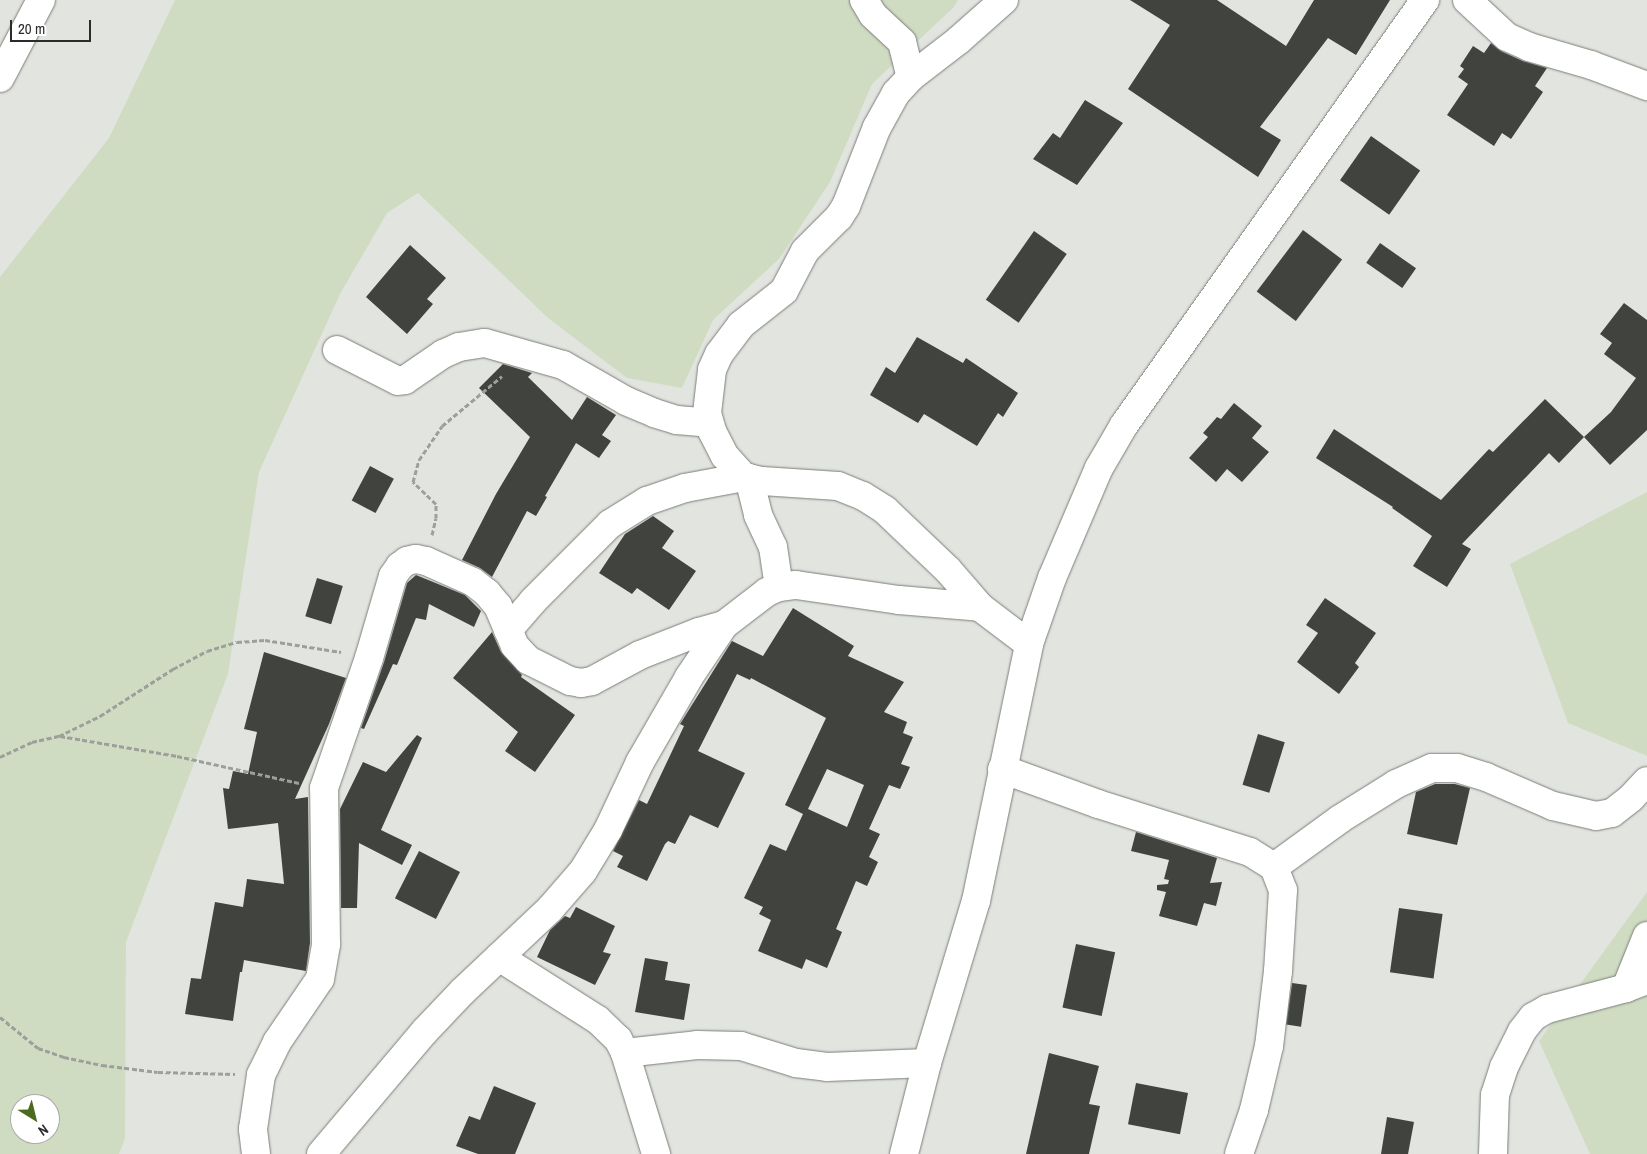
<!DOCTYPE html>
<html>
<head>
<meta charset="utf-8">
<style>
  body { margin:0 }
  #map { position:relative; width:1647px; height:1154px; overflow:hidden; background:#e2e5df; font-family:"Archivo Narrow",sans-serif }
  div>[style] { position:absolute }
  [style*='--x'] { left:calc(var(--x)*1px); top:calc(var(--y)*1px); width:calc(var(--w)*1px); rotate:calc(var(--a)*1deg) }
  .green>* { inset:0; background:#cfdcc2 }
  .building>* { inset:0; background:#41433f; transform-origin:0 0 }
  .path>* { height:3px; margin-top:-1.5px; transform-origin:0; background:repeating-linear-gradient(90deg,#9d9f9b 0 5px,transparent 0 7.5px) }
  .roads { filter:drop-shadow(0 0 1px #7b7d78) drop-shadow(0 0 1px #7b7d78) }
  .minor>* { height:28px; margin:-14px; padding:0 14px; transform-origin:14px; border-radius:14px; background:#fff }
  span { translate:-50% -50%; white-space:nowrap; text-align:center; line-height:1.15; -webkit-text-stroke:5px #fff; paint-order:stroke }
  .north { position:absolute; left:10px; top:1094px; width:50px; height:50px; box-sizing:border-box; background:#fff; border:1px solid #aaabaa; border-radius:50%; rotate:144deg; font-size:14px; font-weight:700; line-height:20px; text-align:center; color:#2b2c2a }
  .north::after { content:''; display:block; margin:auto; width:18px; height:22px; background:#4c6a1f; clip-path:polygon(50% 0,100% 100%,50% 72%,0 100%) }
  .scale { position:absolute; left:10px; top:20px; width:81px; height:22px; box-sizing:border-box; border:2px solid #2b2c2a; border-top:0; padding-left:6px; font-size:15px; line-height:18px; white-space:nowrap; color:#2b2c2a; -webkit-text-stroke:4px #fff; paint-order:stroke }
</style>
</head>
<body>
<div id="map">
  <div class="green">
    <i style="clip-path:polygon(evenodd,175px 0,958px 0,954px 7px,872px 84px,830px 182px,779px 259px,713px 320px,682px 388px,627px 378px,548px 318px,418px 193px,387px 213px,340px 294px,259px 472px,228px 674px,126px 942px,125px 1138px,119px 1154px,0 1154px,0 277px,109px 138px,175px 0,20px 1104px,50px 1104px,50px 1134px,20px 1134px,20px 1104px)"></i>
    <i style="clip-path:polygon(1647px 492px,1647px 756px,1568px 723px,1510px 564px)"></i>
    <i style="clip-path:polygon(1647px 892px,1647px 1154px,1590px 1154px,1539px 1041px)"></i>
  </div>
  <div class="building">
    <i style="clip-path:polygon(1130px 0,1217px 0,1286px 46px,1314px 0,1390px 0,1356px 55px,1328px 38px,1260px 127px,1281px 140px,1258px 177px,1128px 89px,1170px 25px)"></i>
    <i style="clip-path:polygon(1491px 43px,1501px 51px,1523px 61px,1547px 68px,1535px 86px,1543px 92px,1511px 139px,1502px 133px,1494px 146px,1447px 115px,1468px 84px,1458px 77px,1464px 69px,1460px 66px,1473px 46px,1484px 53px)"></i>
    <i style="clip-path:polygon(1085px 100px,1123px 123px,1077px 185px,1033px 159px,1053px 133px,1060px 138px)"></i>
    <i style="left:1371px;top:136px;width:60px;height:54px;rotate:35deg"></i>
    <i style="left:1303px;top:230px;width:49px;height:77px;rotate:37deg"></i>
    <i style="left:1034px;top:231px;width:40px;height:84px;rotate:35deg"></i>
    <i style="left:1380px;top:243px;width:44px;height:24px;rotate:35deg"></i>
    <i style="clip-path:polygon(410px 245px,446px 278px,427px 299px,433px 304px,407px 334px,366px 297px)"></i>
    <i style="clip-path:polygon(1624px 303px,1647px 320px,1647px 430px,1610px 465px,1584px 437px,1611px 412px,1636px 378px,1604px 354px,1612px 343px,1600px 334px)"></i>
    <i style="clip-path:polygon(917px 337px,963px 363px,966px 358px,1018px 393px,1003px 417px,998px 413px,977px 446px,924px 414px,918px 423px,870px 395px,886px 367px,895px 373px)"></i>
    <i style="clip-path:polygon(503px 364px,532px 373px,528px 377px,572px 420px,587px 397px,616px 415px,602px 435px,611px 441px,599px 458px,576px 443px,545px 496px,547px 497px,536px 516px,527px 511px,492px 577px,480px 568px,462px 560px,496px 494px,530px 437px,479px 388px)"></i>
    <i style="clip-path:polygon(1545px 399px,1584px 437px,1559px 463px,1549px 453px,1462px 544px,1471px 549px,1447px 587px,1413px 566px,1432px 536px,1392px 508px,1393px 507px,1316px 458px,1334px 429px,1441px 500px,1489px 449px,1493px 452px)"></i>
    <i style="clip-path:polygon(1234px 403px,1262px 426px,1252px 438px,1269px 452px,1242px 482px,1227px 469px,1216px 482px,1189px 458px,1208px 437px,1203px 433px,1217px 417px,1221px 419px)"></i>
    <i style="left:370px;top:466px;width:27px;height:39px;rotate:28deg"></i>
    <i style="clip-path:polygon(653px 516px,674px 531px,662px 548px,696px 571px,669px 610px,637px 588px,632px 594px,599px 573px,625px 534px)"></i>
    <i style="clip-path:polygon(416px 575px,465px 595px,481px 611px,474px 627px,429px 604px,426px 620px,416px 618px,397px 665px,393px 664px,364px 729px,361px 728px,384px 662px,407px 583px)"></i>
    <i style="left:317px;top:578px;width:27px;height:40px;rotate:17deg"></i>
    <i style="clip-path:polygon(1325px 598px,1376px 633px,1355px 663px,1359px 667px,1339px 694px,1297px 662px,1318px 633px,1306px 625px)"></i>
    <i style="clip-path:polygon(evenodd,793px 608px,854px 646px,848px 656px,904px 682px,884px 712px,907px 722px,903px 733px,913px 737px,901px 764px,910px 767px,900px 789px,889px 785px,869px 829px,880px 834px,869px 857px,878px 862px,867px 886px,856px 881px,836px 929px,842px 932px,827px 968px,806px 959px,802px 969px,758px 951px,771px 920px,759px 914px,763px 907px,744px 898px,770px 844px,786px 851px,803px 814px,785px 805px,826px 718px,751px 678px,750px 680px,737px 674px,698px 751px,745px 773px,718px 828px,690px 815px,675px 844px,668px 841px,665px 844px,647px 881px,617px 867px,623px 856px,613px 851px,639px 800px,647px 804px,684px 726px,680px 724px,732px 641px,763px 656px,793px 608px,827px 769px,864px 785px,847px 827px,808px 809px,827px 769px)"></i>
    <i style="clip-path:polygon(492px 632px,501px 652px,522px 675px,521px 677px,575px 715px,535px 772px,505px 751px,518px 732px,453px 678px)"></i>
    <i style="clip-path:polygon(264px 652px,346px 678px,329px 724px,295px 799px,308px 797px,310px 943px,306px 971px,244px 960px,242px 972px,240px 972px,233px 1021px,185px 1014px,191px 978px,201px 979px,215px 902px,243px 907px,247px 879px,284px 884px,278px 823px,228px 829px,223px 788px,229px 789px,233px 771px,248px 774px,257px 732px,244px 729px)"></i>
    <i style="left:1258px;top:734px;width:28px;height:53px;rotate:17deg"></i>
    <i style="clip-path:polygon(417px 735px,422px 738px,381px 830px,412px 845px,402px 865px,359px 843px,357px 908px,341px 908px,340px 809px,363px 762px,386px 772px)"></i>
    <i style="clip-path:polygon(1435px 784px,1455px 784px,1470px 788px,1457px 845px,1407px 834px,1416px 792px)"></i>
    <i style="clip-path:polygon(1136px 832px,1217px 858px,1210px 883px,1222px 882px,1216px 906px,1204px 903px,1197px 926px,1159px 916px,1166px 892px,1157px 890px,1157px 885px,1168px 884px,1169px 880px,1164px 879px,1169px 860px,1131px 851px)"></i>
    <i style="left:419px;top:851px;width:46px;height:53px;rotate:27deg"></i>
    <i style="clip-path:polygon(576px 907px,615px 926px,603px 952px,611px 954px,595px 985px,537px 957px,550px 930px,565px 916px,570px 918px)"></i>
    <i style="left:1399px;top:908px;width:44px;height:65px;rotate:8deg"></i>
    <i style="left:1076px;top:944px;width:40px;height:65px;rotate:12deg"></i>
    <i style="clip-path:polygon(645px 958px,668px 962px,665px 980px,690px 984px,684px 1020px,635px 1012px)"></i>
    <i style="left:1292px;top:983px;width:15px;height:42px;rotate:8deg"></i>
    <i style="clip-path:polygon(1049px 1053px,1099px 1066px,1089px 1104px,1100px 1106px,1089px 1154px,1026px 1154px)"></i>
    <i style="left:1136px;top:1083px;width:53px;height:42px;rotate:11deg"></i>
    <i style="clip-path:polygon(494px 1086px,536px 1103px,515px 1154px,478px 1154px,456px 1146px,469px 1116px,480px 1120px)"></i>
    <i style="clip-path:polygon(1387px 1117px,1414px 1122px,1408px 1154px,1381px 1154px)"></i>
  </div>
  <div class="path">
    <i style="--x:432;--y:535;--w:17;--a:-77"></i>
    <i style="--x:436;--y:518;--w:14;--a:-90"></i>
    <i style="--x:436;--y:504;--w:32;--a:-136"></i>
    <i style="--x:413;--y:482;--w:23;--a:-75"></i>
    <i style="--x:419;--y:460;--w:41;--a:-55.9"></i>
    <i style="--x:442;--y:426;--w:78;--a:-39.8"></i>
    <i style="--x:60;--y:736;--w:119;--a:9.7"></i>
    <i style="--x:177;--y:756;--w:125;--a:12.5"></i>
    <i style="--x:0;--y:757;--w:35;--a:-25"></i>
    <i style="--x:32;--y:742;--w:28;--a:-13"></i>
    <i style="--x:59;--y:736;--w:46;--a:-26"></i>
    <i style="--x:100;--y:716;--w:87;--a:-32.8"></i>
    <i style="--x:173;--y:669;--w:38;--a:-28"></i>
    <i style="--x:207;--y:651;--w:31;--a:-17"></i>
    <i style="--x:237;--y:642;--w:28;--a:-4"></i>
    <i style="--x:265;--y:640;--w:77;--a:9"></i>
    <i style="--x:0;--y:1017;--w:49;--a:39.2"></i>
    <i style="--x:38;--y:1048;--w:28;--a:19"></i>
    <i style="--x:64;--y:1057;--w:39;--a:12"></i>
    <i style="--x:102;--y:1065;--w:56;--a:7.1"></i>
    <i style="--x:158;--y:1072;--w:77;--a:1.5"></i>
  </div>
  <div class="roads">
    <div class="minor">
      <i style="--x:864;--y:0;--w:17;--a:59"></i>
      <i style="--x:873;--y:15;--w:40;--a:43"></i>
      <i style="--x:902;--y:42;--w:36;--a:76"></i>
      <i style="--x:1004;--y:0;--w:60;--a:138.4"></i>
      <i style="--x:959;--y:40;--w:61;--a:142.4"></i>
      <i style="--x:911;--y:77;--w:22;--a:133"></i>
      <i style="--x:896;--y:93;--w:39;--a:119"></i>
      <i style="--x:877;--y:127;--w:85;--a:111.4"></i>
      <i style="--x:846;--y:206;--w:13;--a:122"></i>
      <i style="--x:839;--y:217;--w:48;--a:135"></i>
      <i style="--x:805;--y:251;--w:45;--a:117.7"></i>
      <i style="--x:784;--y:291;--w:55;--a:141.7"></i>
      <i style="--x:741;--y:325;--w:36;--a:127"></i>
      <i style="--x:719;--y:354;--w:17;--a:114"></i>
      <i style="--x:712;--y:370;--w:43;--a:96.6"></i>
      <i style="--x:707;--y:413;--w:19;--a:74"></i>
      <i style="--x:712;--y:431;--w:28;--a:63"></i>
      <i style="--x:725;--y:456;--w:28;--a:48"></i>
      <i style="--x:744;--y:477;--w:18;--a:13"></i>
      <i style="--x:762;--y:481;--w:76;--a:3.8"></i>
      <i style="--x:838;--y:486;--w:27;--a:22"></i>
      <i style="--x:863;--y:496;--w:26;--a:32"></i>
      <i style="--x:885;--y:510;--w:87;--a:43.6"></i>
      <i style="--x:948;--y:570;--w:49;--a:49.1"></i>
      <i style="--x:980;--y:607;--w:61;--a:37.1"></i>
      <i style="--x:1467;--y:0;--w:54;--a:42.8"></i>
      <i style="--x:1507;--y:37;--w:24;--a:24"></i>
      <i style="--x:1529;--y:47;--w:65;--a:16.2"></i>
      <i style="--x:1591;--y:65;--w:60;--a:20.6"></i>
      <i style="--x:0;--y:78;--w:88;--a:-62.3"></i>
      <i style="--x:337;--y:350;--w:68;--a:26.9"></i>
      <i style="--x:398;--y:381;--w:7;--a:-8"></i>
      <i style="--x:405;--y:380;--w:46;--a:-34.4"></i>
      <i style="--x:443;--y:354;--w:17;--a:-24"></i>
      <i style="--x:459;--y:347;--w:26;--a:-9"></i>
      <i style="--x:485;--y:343;--w:81;--a:15.8"></i>
      <i style="--x:563;--y:365;--w:73;--a:29.7"></i>
      <i style="--x:626;--y:401;--w:30;--a:23"></i>
      <i style="--x:654;--y:413;--w:24;--a:17"></i>
      <i style="--x:677;--y:420;--w:32;--a:5"></i>
      <i style="--x:749;--y:478;--w:38;--a:76"></i>
      <i style="--x:758;--y:515;--w:35;--a:65"></i>
      <i style="--x:773;--y:547;--w:40;--a:81.5"></i>
      <i style="--x:508;--y:630;--w:38;--a:-49"></i>
      <i style="--x:533;--y:601;--w:109;--a:-45"></i>
      <i style="--x:610;--y:524;--w:44;--a:-31.9"></i>
      <i style="--x:647;--y:501;--w:40;--a:-18.9"></i>
      <i style="--x:685;--y:488;--w:60;--a:-10.6"></i>
      <i style="--x:1002;--y:769;--w:102;--a:20"></i>
      <i style="--x:1098;--y:804;--w:159;--a:17.5"></i>
      <i style="--x:1250;--y:852;--w:28;--a:32"></i>
      <i style="--x:1274;--y:867;--w:25;--a:69"></i>
      <i style="--x:1283;--y:890;--w:81;--a:93.5"></i>
      <i style="--x:1278;--y:971;--w:76;--a:96.8"></i>
      <i style="--x:1269;--y:1046;--w:66;--a:103.2"></i>
      <i style="--x:1254;--y:1110;--w:46;--a:108.8"></i>
      <i style="--x:1274;--y:867;--w:82;--a:-36"></i>
      <i style="--x:1340;--y:819;--w:66;--a:-32"></i>
      <i style="--x:1396;--y:784;--w:39;--a:-24"></i>
      <i style="--x:1432;--y:768;--w:25;--a:0"></i>
      <i style="--x:1457;--y:768;--w:30;--a:17"></i>
      <i style="--x:1486;--y:777;--w:73;--a:23.4"></i>
      <i style="--x:1553;--y:806;--w:44;--a:13.1"></i>
      <i style="--x:1596;--y:816;--w:16;--a:-11"></i>
      <i style="--x:1612;--y:813;--w:24;--a:-38"></i>
      <i style="--x:1631;--y:798;--w:23;--a:-47"></i>
      <i style="--x:499;--y:957;--w:117;--a:32.5"></i>
      <i style="--x:598;--y:1020;--w:28;--a:44"></i>
      <i style="--x:618;--y:1039;--w:16;--a:63"></i>
      <i style="--x:625;--y:1053;--w:106;--a:72.9"></i>
      <i style="--x:1626;--y:988;--w:56;--a:-68"></i>
      <i style="--x:625;--y:1053;--w:72;--a:-6.3"></i>
      <i style="--x:697;--y:1045;--w:44;--a:1.3"></i>
      <i style="--x:741;--y:1046;--w:58;--a:17.2"></i>
      <i style="--x:796;--y:1063;--w:31;--a:7"></i>
      <i style="--x:827;--y:1067;--w:100;--a:-2.3"></i>
      <i style="--x:256;--y:1154;--w:25;--a:-97"></i>
      <i style="--x:253;--y:1129;--w:55;--a:-81.6"></i>
      <i style="--x:261;--y:1075;--w:37;--a:-64"></i>
      <i style="--x:277;--y:1042;--w:76;--a:-55.7"></i>
      <i style="--x:320;--y:979;--w:36;--a:-80"></i>
      <i style="--x:326;--y:944;--w:156;--a:-90.7"></i>
      <i style="--x:324;--y:788;--w:138;--a:-70.9"></i>
      <i style="--x:369;--y:658;--w:85;--a:-73.7"></i>
      <i style="--x:393;--y:576;--w:12;--a:-55"></i>
      <i style="--x:400;--y:566;--w:9;--a:-36"></i>
      <i style="--x:407;--y:561;--w:9;--a:-13"></i>
      <i style="--x:416;--y:559;--w:10;--a:11"></i>
      <i style="--x:426;--y:561;--w:51;--a:24.1"></i>
      <i style="--x:473;--y:582;--w:18;--a:38"></i>
      <i style="--x:487;--y:593;--w:17;--a:50"></i>
      <i style="--x:498;--y:606;--w:43;--a:67"></i>
      <i style="--x:515;--y:646;--w:19;--a:47"></i>
      <i style="--x:528;--y:660;--w:47;--a:26.6"></i>
      <i style="--x:570;--y:681;--w:11;--a:10"></i>
      <i style="--x:581;--y:683;--w:11;--a:-10"></i>
      <i style="--x:592;--y:681;--w:55;--a:-28.4"></i>
      <i style="--x:640;--y:655;--w:63;--a:-21.3"></i>
      <i style="--x:699;--y:632;--w:26;--a:-16"></i>
      <i style="--x:321;--y:1154;--w:161;--a:-49.8"></i>
      <i style="--x:425;--y:1031;--w:54;--a:-46.5"></i>
      <i style="--x:462;--y:992;--w:121;--a:-43.3"></i>
      <i style="--x:550;--y:909;--w:50;--a:-49"></i>
      <i style="--x:583;--y:871;--w:48;--a:-58.6"></i>
      <i style="--x:608;--y:830;--w:75;--a:-64.8"></i>
      <i style="--x:640;--y:762;--w:98;--a:-60"></i>
      <i style="--x:689;--y:677;--w:63;--a:-56.1"></i>
      <i style="--x:724;--y:625;--w:54;--a:-37.5"></i>
      <i style="--x:767;--y:592;--w:13;--a:-23"></i>
      <i style="--x:779;--y:587;--w:17;--a:-7"></i>
      <i style="--x:796;--y:585;--w:104;--a:8.3"></i>
      <i style="--x:899;--y:600;--w:81;--a:4.9"></i>
      <i style="--x:904;--y:1154;--w:94;--a:-75.8"></i>
      <i style="--x:927;--y:1063;--w:169;--a:-73.2"></i>
      <i style="--x:976;--y:901;--w:262;--a:-78.3"></i>
      <i style="--x:1029;--y:644;--w:70;--a:-70.8"></i>
      <i style="--x:1052;--y:578;--w:120;--a:-66.9"></i>
      <i style="--x:1099;--y:468;--w:50;--a:-59.8"></i>
      <i style="--x:1124;--y:425;--w:521;--a:-54.69"></i>
      <i style="--x:1493;--y:1154;--w:59;--a:-88.1"></i>
      <i style="--x:1495;--y:1095;--w:29;--a:-72"></i>
      <i style="--x:1504;--y:1067;--w:40;--a:-63.4"></i>
      <i style="--x:1522;--y:1031;--w:18;--a:-52"></i>
      <i style="--x:1533;--y:1017;--w:16;--a:-30"></i>
      <i style="--x:1547;--y:1009;--w:82;--a:-14.9"></i>
      <i style="--x:1626;--y:988;--w:22;--a:-21"></i>
    </div>
  </div>
  <div class="north">N</div>
  <div class="scale">20 m</div>
</div>
</body>
</html>
